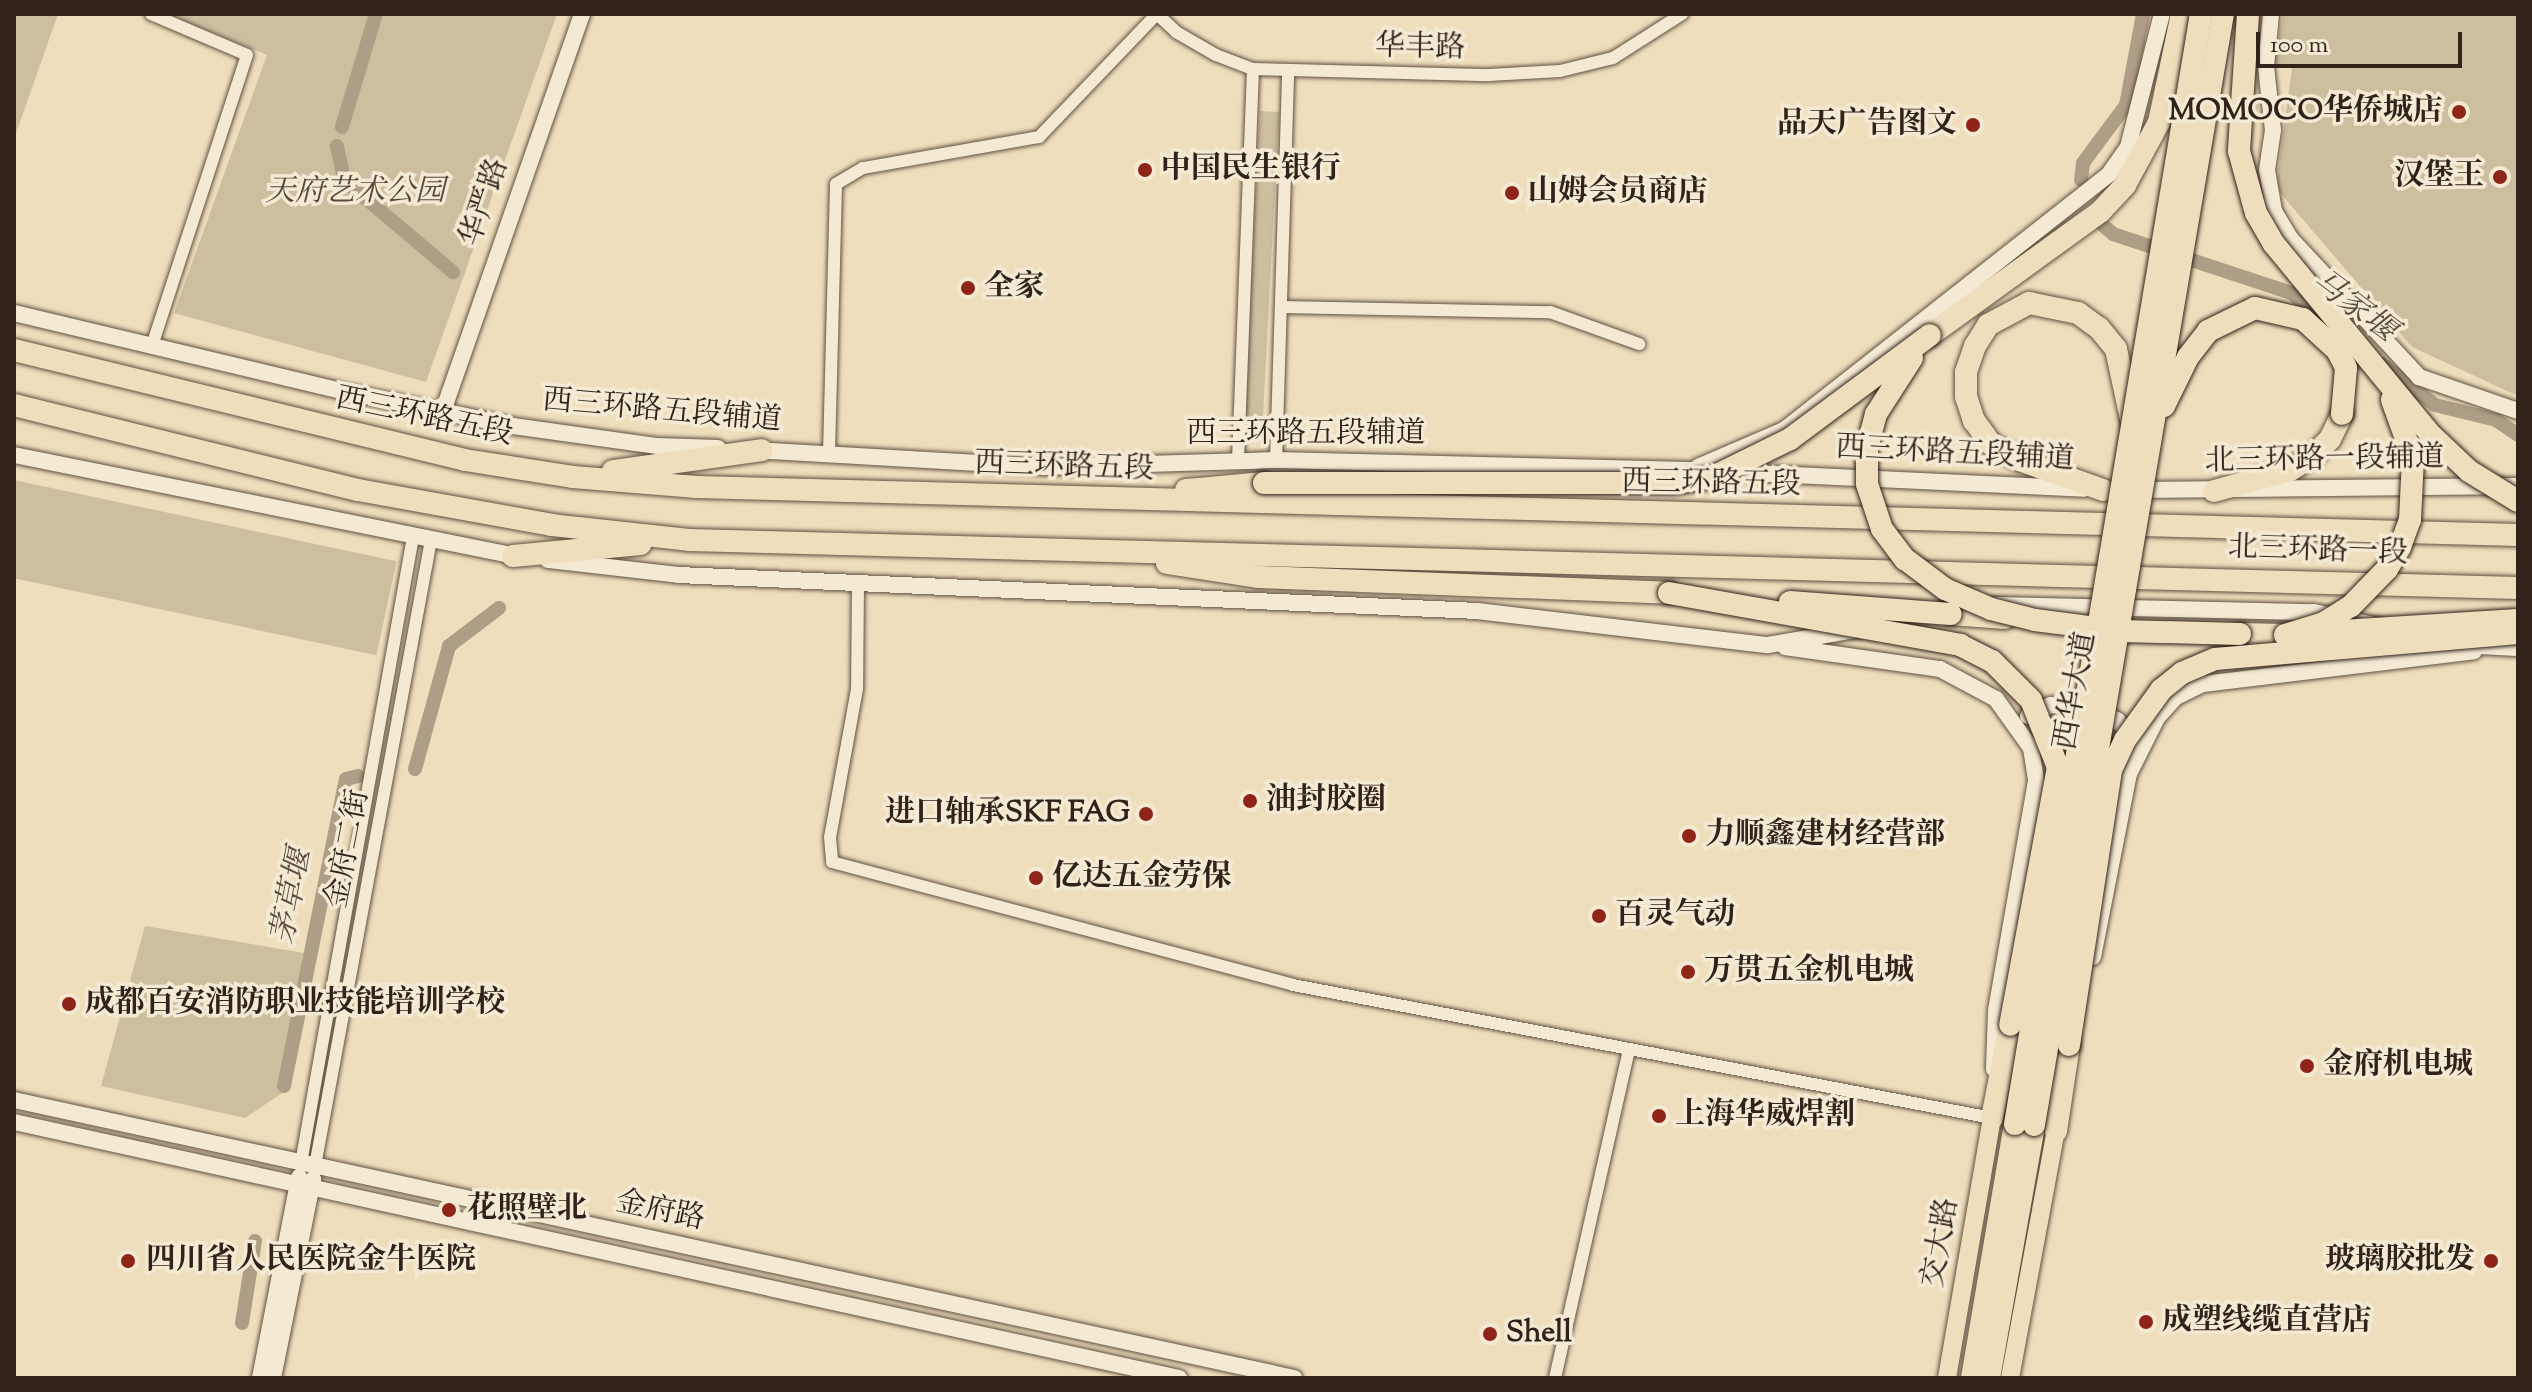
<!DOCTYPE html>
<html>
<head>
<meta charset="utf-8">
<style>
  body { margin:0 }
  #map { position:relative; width:2532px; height:1392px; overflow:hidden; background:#eedebc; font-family:"Sorts Mill Goudy","Noto Serif SC",serif }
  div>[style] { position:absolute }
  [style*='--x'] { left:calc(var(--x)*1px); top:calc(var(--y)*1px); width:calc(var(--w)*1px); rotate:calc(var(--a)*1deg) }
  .green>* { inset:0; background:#cebea0; transform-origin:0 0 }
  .canal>* { height:14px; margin:-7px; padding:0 7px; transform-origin:7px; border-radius:7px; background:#ae9e85 }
  .roads { filter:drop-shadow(0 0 2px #605142) drop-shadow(0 0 2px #605142) }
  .street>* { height:12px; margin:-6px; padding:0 6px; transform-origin:6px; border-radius:6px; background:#f4ead3 }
  .secondary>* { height:16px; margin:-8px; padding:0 8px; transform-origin:8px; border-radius:8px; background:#f4ead3 }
  .primary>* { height:18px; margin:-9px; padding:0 9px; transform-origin:9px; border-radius:9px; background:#eedebc }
  .highway>* { height:22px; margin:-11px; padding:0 11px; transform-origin:11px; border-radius:11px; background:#eedebc }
  .bridges { filter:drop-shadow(0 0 2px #31221a) drop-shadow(0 0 2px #31221a) }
  .highway-bridge>* { height:22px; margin:-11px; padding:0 11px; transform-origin:11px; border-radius:11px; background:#eedebc }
  .dots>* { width:22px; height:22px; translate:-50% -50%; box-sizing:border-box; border:4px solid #f4ead3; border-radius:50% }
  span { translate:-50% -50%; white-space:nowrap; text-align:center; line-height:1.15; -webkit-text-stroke:7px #f4ead3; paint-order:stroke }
  .street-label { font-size:30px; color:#31221a }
  .poi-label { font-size:30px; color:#31221a; font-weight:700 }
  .right { translate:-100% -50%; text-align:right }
  .left { translate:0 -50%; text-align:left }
  .park-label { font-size:30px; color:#58493c; font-style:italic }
  .water-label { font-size:32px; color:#5d4d3f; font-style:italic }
  .frame { position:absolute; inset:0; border:16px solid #31221a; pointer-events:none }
  .scale { position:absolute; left:2256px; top:32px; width:206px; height:36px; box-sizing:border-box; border:4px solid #31221a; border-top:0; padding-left:10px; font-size:24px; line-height:28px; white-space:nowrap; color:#31221a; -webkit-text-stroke:6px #f4ead3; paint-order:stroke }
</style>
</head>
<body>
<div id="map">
  <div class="green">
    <i style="clip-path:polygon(14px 14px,58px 14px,14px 139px)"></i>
    <i style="clip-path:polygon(168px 14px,557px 14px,426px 382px,174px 313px,267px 55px)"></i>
    <i style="clip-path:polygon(2283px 14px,2518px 14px,2518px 396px,2412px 347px,2276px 188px,2292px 68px,2274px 64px)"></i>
    <i style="left:1260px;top:111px;width:19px;height:313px;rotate:3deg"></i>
    <i style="left:14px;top:480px;width:391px;height:96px;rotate:12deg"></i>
    <i style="clip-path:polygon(145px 926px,304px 953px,291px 1087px,245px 1118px,101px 1086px)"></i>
  </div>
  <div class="canal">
    <i style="--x:342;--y:127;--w:118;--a:-73.3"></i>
    <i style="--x:337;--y:146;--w:35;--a:78"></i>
    <i style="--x:344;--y:180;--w:143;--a:40.2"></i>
    <i style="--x:2081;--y:180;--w:17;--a:-83"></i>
    <i style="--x:2083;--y:163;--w:72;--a:-53.4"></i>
    <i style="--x:2126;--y:105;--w:93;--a:-79.4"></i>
    <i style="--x:2100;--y:223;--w:17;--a:40"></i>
    <i style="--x:2113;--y:234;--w:188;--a:18.3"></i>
    <i style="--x:2291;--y:293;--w:51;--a:37.8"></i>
    <i style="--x:2382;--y:364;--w:67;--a:37.7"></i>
    <i style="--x:2435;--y:405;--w:63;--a:13.8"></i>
    <i style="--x:2496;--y:420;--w:27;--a:34"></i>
    <i style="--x:415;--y:769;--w:128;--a:-74.5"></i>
    <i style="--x:449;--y:646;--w:63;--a:-37.2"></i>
    <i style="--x:284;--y:1086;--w:304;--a:-78.6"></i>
    <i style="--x:344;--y:788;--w:9;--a:-77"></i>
    <i style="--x:346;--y:779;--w:12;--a:-14"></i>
    <i style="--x:242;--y:1323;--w:83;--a:-81"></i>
  </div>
  <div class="roads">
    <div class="street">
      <i style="--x:151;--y:14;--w:104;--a:23.1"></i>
      <i style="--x:247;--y:55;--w:306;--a:108.1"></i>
      <i style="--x:1157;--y:14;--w:26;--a:43"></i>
      <i style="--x:1176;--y:32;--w:46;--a:29.9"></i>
      <i style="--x:1216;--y:55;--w:40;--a:21"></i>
      <i style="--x:1253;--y:69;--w:236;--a:1.5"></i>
      <i style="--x:1489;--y:75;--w:71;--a:-3.2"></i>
      <i style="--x:1560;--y:71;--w:55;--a:-13.8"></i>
      <i style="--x:1613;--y:58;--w:82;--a:-32.5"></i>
      <i style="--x:1281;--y:307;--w:269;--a:1.1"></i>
      <i style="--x:1550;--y:312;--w:95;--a:19.8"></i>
      <i style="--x:829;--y:453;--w:269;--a:-88.5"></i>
      <i style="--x:836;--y:184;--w:31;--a:-31"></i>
      <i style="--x:863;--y:168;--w:179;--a:-10"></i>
      <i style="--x:1039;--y:137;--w:170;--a:-46.2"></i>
      <i style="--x:1238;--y:460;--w:391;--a:-87.8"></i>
      <i style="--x:1276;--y:460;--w:387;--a:-88.2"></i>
      <i style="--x:858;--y:583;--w:106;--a:90.5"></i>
      <i style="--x:857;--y:689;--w:150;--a:100.3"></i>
      <i style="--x:830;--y:837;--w:25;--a:85"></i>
      <i style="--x:832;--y:862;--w:477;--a:14.9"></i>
      <i style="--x:1293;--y:985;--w:712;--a:10.77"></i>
      <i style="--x:301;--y:1163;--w:636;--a:-79.86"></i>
      <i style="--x:315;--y:1166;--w:637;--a:-79.5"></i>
      <i style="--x:1555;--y:1378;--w:337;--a:-77.3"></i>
    </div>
    <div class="secondary">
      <i style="--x:2271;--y:14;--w:53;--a:95.4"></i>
      <i style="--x:2266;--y:67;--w:63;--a:83.7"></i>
      <i style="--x:2273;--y:130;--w:40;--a:98.5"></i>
      <i style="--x:2267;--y:170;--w:42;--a:80.3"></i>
      <i style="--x:2274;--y:211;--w:31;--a:59"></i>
      <i style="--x:2290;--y:238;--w:190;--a:47.1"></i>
      <i style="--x:2419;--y:377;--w:105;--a:19"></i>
      <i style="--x:14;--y:313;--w:346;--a:13.4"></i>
      <i style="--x:351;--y:393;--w:165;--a:11.5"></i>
      <i style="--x:513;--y:426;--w:146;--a:7.9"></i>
      <i style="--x:658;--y:446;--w:60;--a:1.9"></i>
      <i style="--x:443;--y:411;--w:421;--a:-70.7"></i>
      <i style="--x:753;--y:450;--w:291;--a:3.3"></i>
      <i style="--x:1044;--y:467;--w:232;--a:-1.7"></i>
      <i style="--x:1276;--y:460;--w:412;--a:1.4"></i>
      <i style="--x:1688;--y:470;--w:397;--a:2.7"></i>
      <i style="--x:14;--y:455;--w:517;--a:11.38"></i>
      <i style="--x:1698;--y:467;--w:94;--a:-23.3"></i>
      <i style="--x:1784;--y:430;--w:414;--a:-38.2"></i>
      <i style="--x:2109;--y:174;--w:33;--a:-55"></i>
      <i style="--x:2128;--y:147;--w:137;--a:-75.7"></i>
      <i style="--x:2132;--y:490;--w:386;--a:-0.6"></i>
      <i style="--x:548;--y:560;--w:132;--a:6.5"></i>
      <i style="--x:679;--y:575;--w:799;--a:2.58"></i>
      <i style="--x:1477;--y:611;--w:293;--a:6.7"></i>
      <i style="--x:1768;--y:645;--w:93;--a:-9.9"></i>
      <i style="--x:1996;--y:605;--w:318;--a:1.3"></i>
      <i style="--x:2314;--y:612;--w:66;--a:12.2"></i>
      <i style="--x:2460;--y:645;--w:58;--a:3"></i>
      <i style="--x:1785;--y:647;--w:157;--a:8.1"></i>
      <i style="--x:1940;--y:669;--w:64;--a:28.2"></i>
      <i style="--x:1996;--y:699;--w:60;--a:54.5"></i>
      <i style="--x:2031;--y:748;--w:33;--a:81"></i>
      <i style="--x:2036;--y:781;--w:233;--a:99.9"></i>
      <i style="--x:1996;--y:1011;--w:58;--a:92"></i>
      <i style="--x:2028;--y:716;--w:25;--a:-26"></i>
      <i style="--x:2051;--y:705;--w:45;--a:5.1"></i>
      <i style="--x:2096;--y:709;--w:24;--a:28"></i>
      <i style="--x:2117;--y:720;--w:26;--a:47"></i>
      <i style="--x:2093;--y:957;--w:187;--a:-78.9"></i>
      <i style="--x:2129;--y:774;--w:63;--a:-63.4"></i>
      <i style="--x:2157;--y:718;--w:28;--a:-48"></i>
      <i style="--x:2176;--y:697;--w:30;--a:-26"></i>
      <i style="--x:2203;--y:684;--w:273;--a:-6.9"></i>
      <i style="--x:14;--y:1100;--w:1310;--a:12.25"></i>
      <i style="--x:14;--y:1122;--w:1193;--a:12.39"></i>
      <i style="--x:260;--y:1378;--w:205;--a:-79"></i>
      <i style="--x:273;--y:1378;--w:203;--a:-78.6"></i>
    </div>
    <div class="primary">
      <i style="--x:1947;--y:1378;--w:264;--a:-80.2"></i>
      <i style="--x:2010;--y:1378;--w:251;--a:-79.5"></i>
    </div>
    <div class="highway">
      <i style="--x:1930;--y:335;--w:210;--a:-35.9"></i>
      <i style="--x:2100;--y:212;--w:37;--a:-47"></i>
      <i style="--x:2125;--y:185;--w:72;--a:-61.6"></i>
      <i style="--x:2159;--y:122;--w:110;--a:-78"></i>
      <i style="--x:14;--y:350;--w:464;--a:13.7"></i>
      <i style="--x:465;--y:460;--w:109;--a:8.9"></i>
      <i style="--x:573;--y:477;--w:124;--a:4.6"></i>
      <i style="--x:697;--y:487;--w:1822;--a:1.51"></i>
      <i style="--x:14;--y:405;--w:354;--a:13.9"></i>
      <i style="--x:358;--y:490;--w:197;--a:10.2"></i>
      <i style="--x:552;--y:525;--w:138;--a:6.2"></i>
      <i style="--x:689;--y:540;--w:1830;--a:1.5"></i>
      <i style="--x:613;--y:471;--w:150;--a:-8"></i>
      <i style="--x:1186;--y:490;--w:78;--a:-5.1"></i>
      <i style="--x:2103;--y:490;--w:89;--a:-160.3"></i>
      <i style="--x:2019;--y:460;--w:32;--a:-150"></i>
      <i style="--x:1991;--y:444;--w:29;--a:-126"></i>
      <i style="--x:1974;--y:421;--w:25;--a:-108"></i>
      <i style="--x:1966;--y:397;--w:25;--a:-90"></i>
      <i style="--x:1966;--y:372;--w:28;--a:-71"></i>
      <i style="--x:1975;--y:346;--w:25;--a:-58"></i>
      <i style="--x:1988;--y:325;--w:47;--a:-28.2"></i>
      <i style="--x:2029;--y:303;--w:50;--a:11.5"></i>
      <i style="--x:2078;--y:313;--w:26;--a:36"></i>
      <i style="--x:2099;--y:328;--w:27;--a:51"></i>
      <i style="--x:2116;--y:349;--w:72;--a:77.9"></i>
      <i style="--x:2214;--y:491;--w:79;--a:-15.4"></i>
      <i style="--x:2290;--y:470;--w:27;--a:-31"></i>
      <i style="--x:2313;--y:456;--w:24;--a:-45"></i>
      <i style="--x:2330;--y:439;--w:28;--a:-64"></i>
      <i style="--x:513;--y:556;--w:128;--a:-5.4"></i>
      <i style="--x:1167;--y:563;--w:93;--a:8.7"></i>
      <i style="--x:1259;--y:577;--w:410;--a:2.2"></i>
      <i style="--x:1951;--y:614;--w:54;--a:4.2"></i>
      <i style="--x:2240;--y:634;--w:45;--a:1.3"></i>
      <i style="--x:1992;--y:1118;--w:95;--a:-79"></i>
      <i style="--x:2056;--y:1131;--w:87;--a:-81.4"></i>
      <i style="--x:1972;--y:1378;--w:258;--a:-80.4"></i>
      <i style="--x:1989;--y:1378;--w:257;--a:-79.9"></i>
    </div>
  </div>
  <div class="bridges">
    <div class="highway-bridge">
      <i style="--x:2248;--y:14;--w:137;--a:93.8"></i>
      <i style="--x:2239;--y:151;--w:64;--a:74.7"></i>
      <i style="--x:2256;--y:213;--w:36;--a:60"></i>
      <i style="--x:2274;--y:244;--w:247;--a:50.6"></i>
      <i style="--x:2431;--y:435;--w:52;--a:43.5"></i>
      <i style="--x:2469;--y:471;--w:57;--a:31.5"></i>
      <i style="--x:1912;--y:358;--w:67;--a:122.7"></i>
      <i style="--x:1876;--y:414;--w:34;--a:105"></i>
      <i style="--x:1867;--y:447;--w:37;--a:90"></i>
      <i style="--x:1867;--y:484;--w:47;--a:71.6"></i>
      <i style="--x:1882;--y:529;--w:38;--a:53"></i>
      <i style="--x:1905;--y:559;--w:50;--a:36.9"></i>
      <i style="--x:1945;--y:589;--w:50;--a:23.5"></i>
      <i style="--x:1991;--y:609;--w:45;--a:14"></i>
      <i style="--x:2035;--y:620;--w:87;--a:7.3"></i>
      <i style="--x:2121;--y:631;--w:119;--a:1.4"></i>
      <i style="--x:2164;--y:406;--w:55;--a:-63.9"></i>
      <i style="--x:2188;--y:357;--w:33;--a:-52"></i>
      <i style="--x:2208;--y:331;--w:52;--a:-26.1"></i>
      <i style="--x:2255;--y:308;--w:49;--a:12.9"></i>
      <i style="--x:2303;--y:319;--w:46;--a:42.4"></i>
      <i style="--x:2337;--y:350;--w:20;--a:63"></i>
      <i style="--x:2346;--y:368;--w:46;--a:95"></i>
      <i style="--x:1264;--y:483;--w:412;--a:0"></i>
      <i style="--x:1676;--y:483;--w:37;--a:-9"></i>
      <i style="--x:1713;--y:477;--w:86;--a:-26.3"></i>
      <i style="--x:1790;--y:439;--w:174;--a:-36.6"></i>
      <i style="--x:1669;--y:593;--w:296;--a:10.1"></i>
      <i style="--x:1960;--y:645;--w:36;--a:27"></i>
      <i style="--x:1992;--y:661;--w:55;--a:45"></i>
      <i style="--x:2031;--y:700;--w:72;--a:68.1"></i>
      <i style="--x:2058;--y:767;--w:262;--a:100.5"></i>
      <i style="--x:1790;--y:602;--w:161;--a:4.3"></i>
      <i style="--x:2310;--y:633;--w:208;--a:-3.6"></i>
      <i style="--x:2285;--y:635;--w:39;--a:-17"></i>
      <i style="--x:2322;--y:624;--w:34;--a:-32"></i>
      <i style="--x:2351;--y:606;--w:52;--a:-45.8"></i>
      <i style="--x:2387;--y:569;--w:26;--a:-59"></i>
      <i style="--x:2400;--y:547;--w:29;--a:-70"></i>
      <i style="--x:2410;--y:520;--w:62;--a:-87.2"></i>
      <i style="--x:2413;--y:458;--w:62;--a:-109.9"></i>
      <i style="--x:2069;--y:1045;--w:278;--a:-81.3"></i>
      <i style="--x:2111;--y:770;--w:33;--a:-65"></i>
      <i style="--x:2125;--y:740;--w:62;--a:-54.2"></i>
      <i style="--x:2161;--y:690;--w:27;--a:-39"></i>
      <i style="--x:2182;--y:673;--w:36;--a:-23"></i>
      <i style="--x:2215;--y:659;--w:304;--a:-4.9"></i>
      <i style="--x:2015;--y:1124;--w:1125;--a:-80.49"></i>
      <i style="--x:2034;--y:1125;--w:1127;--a:-80.35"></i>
    </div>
  </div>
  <div class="dots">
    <i style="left:2459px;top:112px;background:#8f2418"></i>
    <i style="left:1973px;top:125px;background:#8f2418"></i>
    <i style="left:1145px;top:170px;background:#8f2418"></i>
    <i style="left:2500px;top:177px;background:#8f2418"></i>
    <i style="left:1512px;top:193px;background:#8f2418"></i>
    <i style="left:968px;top:288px;background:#8f2418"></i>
    <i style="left:1250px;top:801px;background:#8f2418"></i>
    <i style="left:1146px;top:814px;background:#8f2418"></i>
    <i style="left:1689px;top:836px;background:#8f2418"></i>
    <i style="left:1036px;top:878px;background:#8f2418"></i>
    <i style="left:1599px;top:916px;background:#8f2418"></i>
    <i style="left:1688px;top:972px;background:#8f2418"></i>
    <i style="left:69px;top:1004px;background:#8f2418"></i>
    <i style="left:2307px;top:1066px;background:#8f2418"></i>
    <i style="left:1659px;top:1116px;background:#8f2418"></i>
    <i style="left:449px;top:1210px;background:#8f2418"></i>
    <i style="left:128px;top:1261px;background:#8f2418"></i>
    <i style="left:2491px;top:1261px;background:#8f2418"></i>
    <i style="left:2146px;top:1322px;background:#8f2418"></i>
    <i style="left:1490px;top:1334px;background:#8f2418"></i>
  </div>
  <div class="street-label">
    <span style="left:1420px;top:49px;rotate:1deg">华丰路</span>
    <span style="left:486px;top:203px;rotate:-71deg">华严路</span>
    <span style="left:662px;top:412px;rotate:5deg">西三环路五段辅道</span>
    <span style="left:424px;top:418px;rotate:12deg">西三环路五段</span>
    <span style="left:1306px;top:435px">西三环路五段辅道</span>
    <span style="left:1955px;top:455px;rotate:3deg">西三环路五段辅道</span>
    <span style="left:2325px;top:461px;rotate:-1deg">北三环路一段辅道</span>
    <span style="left:1064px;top:468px;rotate:2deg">西三环路五段</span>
    <span style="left:1711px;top:485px;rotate:1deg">西三环路五段</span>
    <span style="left:2318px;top:552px;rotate:2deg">北三环路一段</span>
    <span style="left:2077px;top:691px;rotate:-80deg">西华大道</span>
    <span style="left:349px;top:849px;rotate:-79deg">金府二街</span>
    <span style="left:660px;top:1212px;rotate:12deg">金府路</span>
    <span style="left:1942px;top:1243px;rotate:-80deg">交大路</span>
  </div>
  <div class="poi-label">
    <span class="right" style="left:2443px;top:112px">MOMOCO华侨城店</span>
    <span class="right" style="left:1957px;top:125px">品天广告图文</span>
    <span class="left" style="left:1161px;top:170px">中国民生银行</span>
    <span class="right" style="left:2484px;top:177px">汉堡王</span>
    <span class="left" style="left:1528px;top:193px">山姆会员商店</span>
    <span class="left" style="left:984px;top:288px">全家</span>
    <span class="left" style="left:1266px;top:801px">油封胶圈</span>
    <span class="right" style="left:1130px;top:814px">进口轴承SKF FAG</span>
    <span class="left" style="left:1705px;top:836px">力顺鑫建材经营部</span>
    <span class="left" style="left:1052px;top:878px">亿达五金劳保</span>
    <span class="left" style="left:1615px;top:916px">百灵气动</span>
    <span class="left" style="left:1704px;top:972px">万贯五金机电城</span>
    <span class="left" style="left:85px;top:1004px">成都百安消防职业技能培训学校</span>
    <span class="left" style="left:2323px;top:1066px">金府机电城</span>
    <span class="left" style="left:1675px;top:1116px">上海华威焊割</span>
    <span class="left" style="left:467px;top:1210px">花照壁北</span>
    <span class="left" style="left:146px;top:1261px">四川省人民医院金牛医院</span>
    <span class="right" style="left:2475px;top:1261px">玻璃胶批发</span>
    <span class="left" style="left:2162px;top:1322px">成塑线缆直营店</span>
    <span class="left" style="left:1506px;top:1334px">Shell</span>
  </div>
  <div class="park-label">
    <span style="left:355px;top:193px">天府艺术公园</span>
  </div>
  <div class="water-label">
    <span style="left:2353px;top:307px;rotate:37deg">马家堰</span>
    <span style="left:293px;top:897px;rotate:-79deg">茅草堰</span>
  </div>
  <div class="frame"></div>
  <div class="scale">100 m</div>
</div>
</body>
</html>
